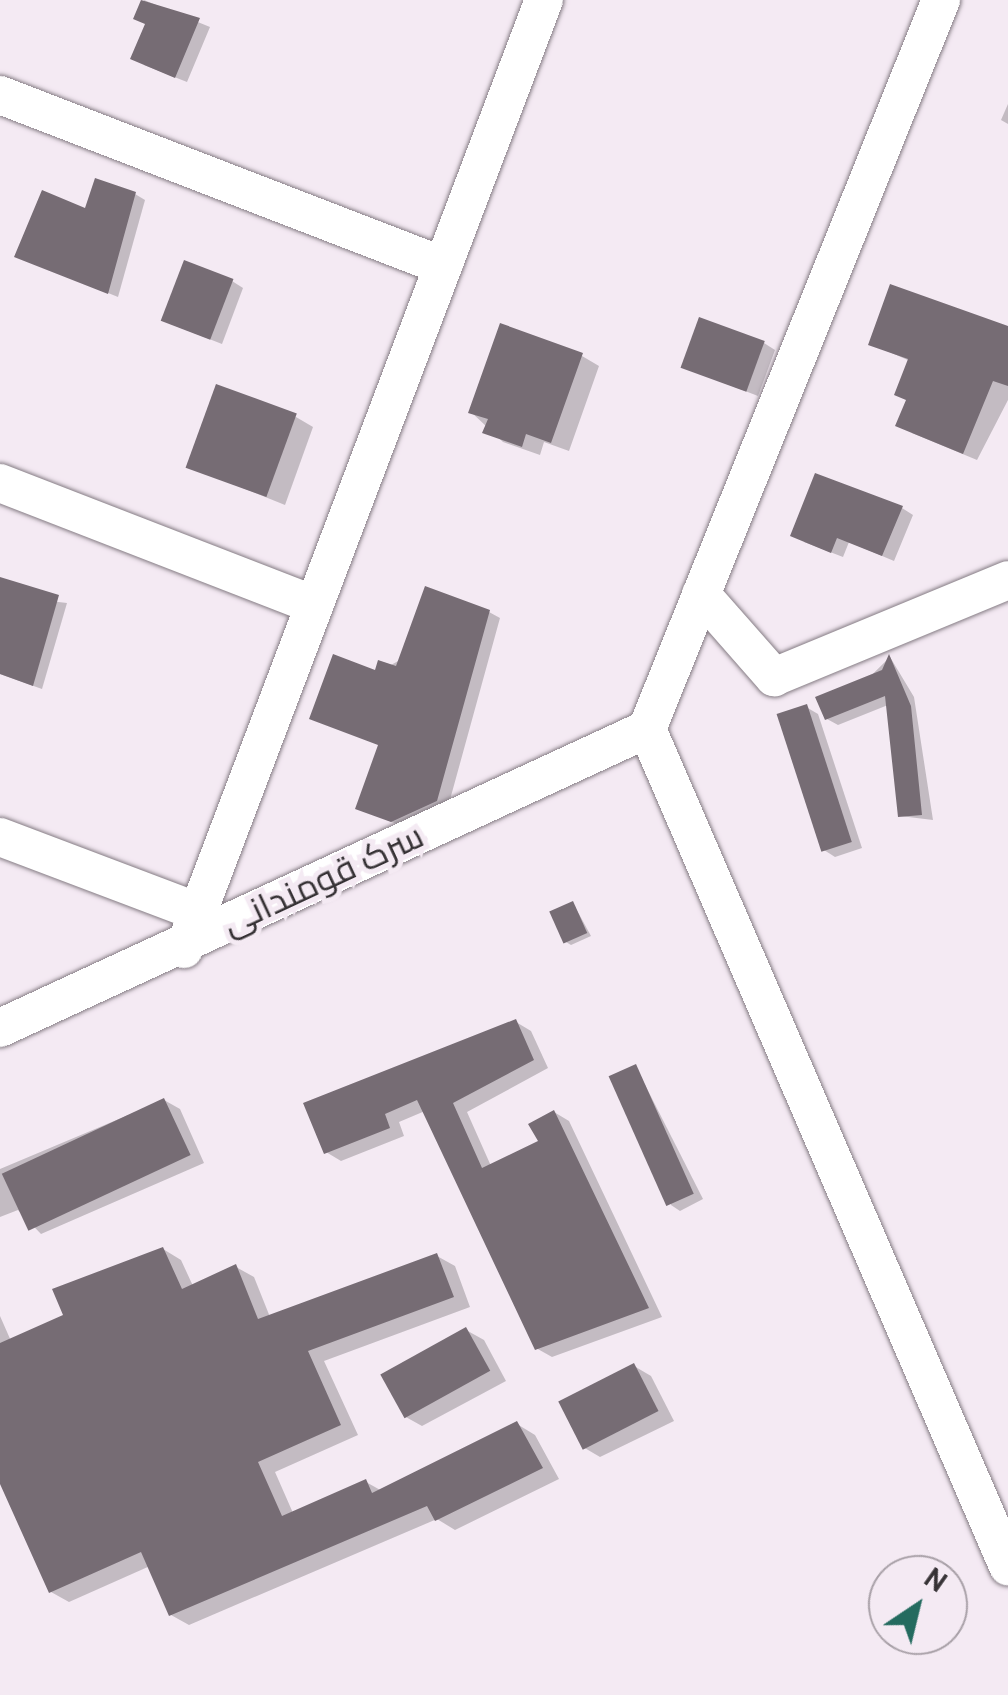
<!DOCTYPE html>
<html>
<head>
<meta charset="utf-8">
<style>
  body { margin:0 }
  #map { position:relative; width:1008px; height:1695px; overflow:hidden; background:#f4eaf3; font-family:Overpass,Cairo,sans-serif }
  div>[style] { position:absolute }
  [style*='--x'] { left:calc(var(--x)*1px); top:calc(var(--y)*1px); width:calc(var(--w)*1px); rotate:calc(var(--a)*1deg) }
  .shadow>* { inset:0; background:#0003 }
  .building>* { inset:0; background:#766c74; transform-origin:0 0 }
  .roads { filter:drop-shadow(0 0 2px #857c84) drop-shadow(0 0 2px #857c84) }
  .minor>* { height:38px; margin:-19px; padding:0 19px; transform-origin:19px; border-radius:19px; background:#fff }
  span { translate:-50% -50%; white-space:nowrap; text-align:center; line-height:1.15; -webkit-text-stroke:10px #f4eaf3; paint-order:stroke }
  .street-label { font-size:35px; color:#363235 }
  .north { position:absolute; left:868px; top:1555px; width:100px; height:100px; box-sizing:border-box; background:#f4eaf3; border:2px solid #a8a0a7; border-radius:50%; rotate:35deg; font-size:28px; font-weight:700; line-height:40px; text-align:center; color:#363235 }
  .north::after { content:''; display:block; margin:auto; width:35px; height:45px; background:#246b5f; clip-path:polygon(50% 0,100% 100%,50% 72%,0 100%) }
</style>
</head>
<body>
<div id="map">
  <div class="shadow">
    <i style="clip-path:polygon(144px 0,210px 27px,187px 82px,144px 65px,147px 24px,136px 18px)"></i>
    <i style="clip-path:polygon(1008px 104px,1008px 124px,1001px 120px)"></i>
    <i style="clip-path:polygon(135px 194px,145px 200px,118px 297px,17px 256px)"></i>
    <i style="clip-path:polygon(232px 281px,243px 288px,222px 344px,176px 326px)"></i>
    <i style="clip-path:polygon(1008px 330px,1008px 400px,977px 460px,912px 433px,910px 361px,871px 344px)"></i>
    <i style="clip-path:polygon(764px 343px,775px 350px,758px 396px,683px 367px)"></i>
    <i style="clip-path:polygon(582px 356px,599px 366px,569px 451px,544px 442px,540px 455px,503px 442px,471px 412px)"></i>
    <i style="clip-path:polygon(296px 417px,313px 427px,285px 505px,188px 466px)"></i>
    <i style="clip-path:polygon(902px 508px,913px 515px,894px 561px,849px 542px,843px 557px,804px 542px)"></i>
    <i style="clip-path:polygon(0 595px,67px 603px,42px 689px,0 674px)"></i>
    <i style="clip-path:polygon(489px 612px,500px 618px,448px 807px,404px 827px,358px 808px,381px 746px,376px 673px)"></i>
    <i style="clip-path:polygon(890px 657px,914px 697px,933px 820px,900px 816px,888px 705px,838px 725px,827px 719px)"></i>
    <i style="clip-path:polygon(806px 707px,818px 714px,862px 848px,835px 857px,824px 850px)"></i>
    <i style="clip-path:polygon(573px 903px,591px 936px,571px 945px,566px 942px)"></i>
    <i style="clip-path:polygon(516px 1022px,531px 1031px,548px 1068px,467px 1112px,491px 1166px,542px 1142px,554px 1112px,569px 1121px,662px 1317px,552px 1357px,536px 1348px,425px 1111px,399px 1122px,404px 1136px,341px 1161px,326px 1152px)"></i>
    <i style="clip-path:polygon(636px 1067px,703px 1199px,680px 1211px,671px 1205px)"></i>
    <i style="clip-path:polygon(164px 1100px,180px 1109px,204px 1163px,41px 1234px,18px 1210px,0 1217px,0 1169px)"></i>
    <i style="clip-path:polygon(163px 1249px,181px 1260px,193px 1286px,236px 1267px,254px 1277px,270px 1317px,437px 1256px,455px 1266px,470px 1307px,324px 1361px,358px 1435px,275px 1472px,293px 1513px,366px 1482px,382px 1491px,517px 1424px,535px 1435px,559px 1479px,455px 1530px,437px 1519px,189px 1625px,171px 1615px,150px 1566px,69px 1602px,51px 1592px,0 1478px,0 1316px,11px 1341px,66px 1317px)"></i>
    <i style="clip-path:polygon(466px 1330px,484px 1340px,506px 1381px,422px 1426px,404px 1416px)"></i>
    <i style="clip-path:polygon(634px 1366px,651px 1376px,674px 1421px,600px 1457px,583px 1447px)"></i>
  </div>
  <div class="building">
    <i style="clip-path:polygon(141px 0,200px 18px,175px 78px,130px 59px,145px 24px,133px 19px)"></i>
    <i style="clip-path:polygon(95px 178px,136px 192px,108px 294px,14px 257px,42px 190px,85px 208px)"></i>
    <i style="left:184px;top:260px;width:53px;height:65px;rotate:21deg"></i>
    <i style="clip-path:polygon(890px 284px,1008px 326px,1008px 386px,993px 381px,963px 454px,895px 426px,906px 400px,894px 395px,908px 359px,868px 345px)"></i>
    <i style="left:699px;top:317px;width:70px;height:54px;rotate:20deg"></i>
    <i style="clip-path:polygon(500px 323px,583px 353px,551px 443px,526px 434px,522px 447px,482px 433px,488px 419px,468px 413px)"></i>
    <i style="left:216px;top:384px;width:86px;height:89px;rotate:20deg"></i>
    <i style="clip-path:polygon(815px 473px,903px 506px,882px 556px,837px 538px,831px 553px,790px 536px)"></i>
    <i style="clip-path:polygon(0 577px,59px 595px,33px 686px,0 674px)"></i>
    <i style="clip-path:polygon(425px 586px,490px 610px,437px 801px,391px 822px,355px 809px,378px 745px,309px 719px,333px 654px,375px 670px,378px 660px,396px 666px)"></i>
    <i style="clip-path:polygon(889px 654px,911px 706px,922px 815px,898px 817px,885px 696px,825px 720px,815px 697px,882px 670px)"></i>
    <i style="left:807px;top:704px;width:145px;height:32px;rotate:72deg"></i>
    <i style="left:573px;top:901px;width:35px;height:26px;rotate:66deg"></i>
    <i style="clip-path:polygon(516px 1019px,534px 1060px,453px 1103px,482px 1168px,538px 1141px,528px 1124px,554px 1110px,649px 1308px,535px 1350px,417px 1100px,385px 1114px,390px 1128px,324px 1154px,303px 1103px)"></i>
    <i style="left:636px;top:1064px;width:142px;height:30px;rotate:66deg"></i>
    <i style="left:164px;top:1098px;width:63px;height:179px;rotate:65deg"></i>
    <i style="clip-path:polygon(163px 1247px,182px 1289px,236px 1264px,258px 1319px,437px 1253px,454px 1297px,308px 1351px,341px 1425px,258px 1462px,282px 1516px,366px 1479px,372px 1493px,517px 1421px,543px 1468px,435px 1521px,427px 1506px,169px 1616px,141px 1552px,49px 1593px,0 1484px,0 1343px,63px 1315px,52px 1289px)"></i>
    <i style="left:466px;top:1327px;width:50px;height:98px;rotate:61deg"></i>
    <i style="left:634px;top:1363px;width:54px;height:85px;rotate:63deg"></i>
  </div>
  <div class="roads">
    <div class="minor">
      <i style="--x:941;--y:0;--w:786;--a:111.96"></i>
      <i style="--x:647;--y:729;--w:912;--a:66.67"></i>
      <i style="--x:0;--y:95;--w:475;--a:21.1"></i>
      <i style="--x:0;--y:483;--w:337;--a:21.2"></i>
      <i style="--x:701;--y:594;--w:111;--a:48.7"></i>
      <i style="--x:774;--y:677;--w:253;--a:-22.5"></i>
      <i style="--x:0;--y:837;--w:210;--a:20.7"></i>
      <i style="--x:184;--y:949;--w:1015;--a:-69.23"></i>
      <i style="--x:0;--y:1028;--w:713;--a:-24.8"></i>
    </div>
  </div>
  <div class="street-label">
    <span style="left:324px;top:882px;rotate:-25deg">سرک قومندانی</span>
  </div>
  <div class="north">N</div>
</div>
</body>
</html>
